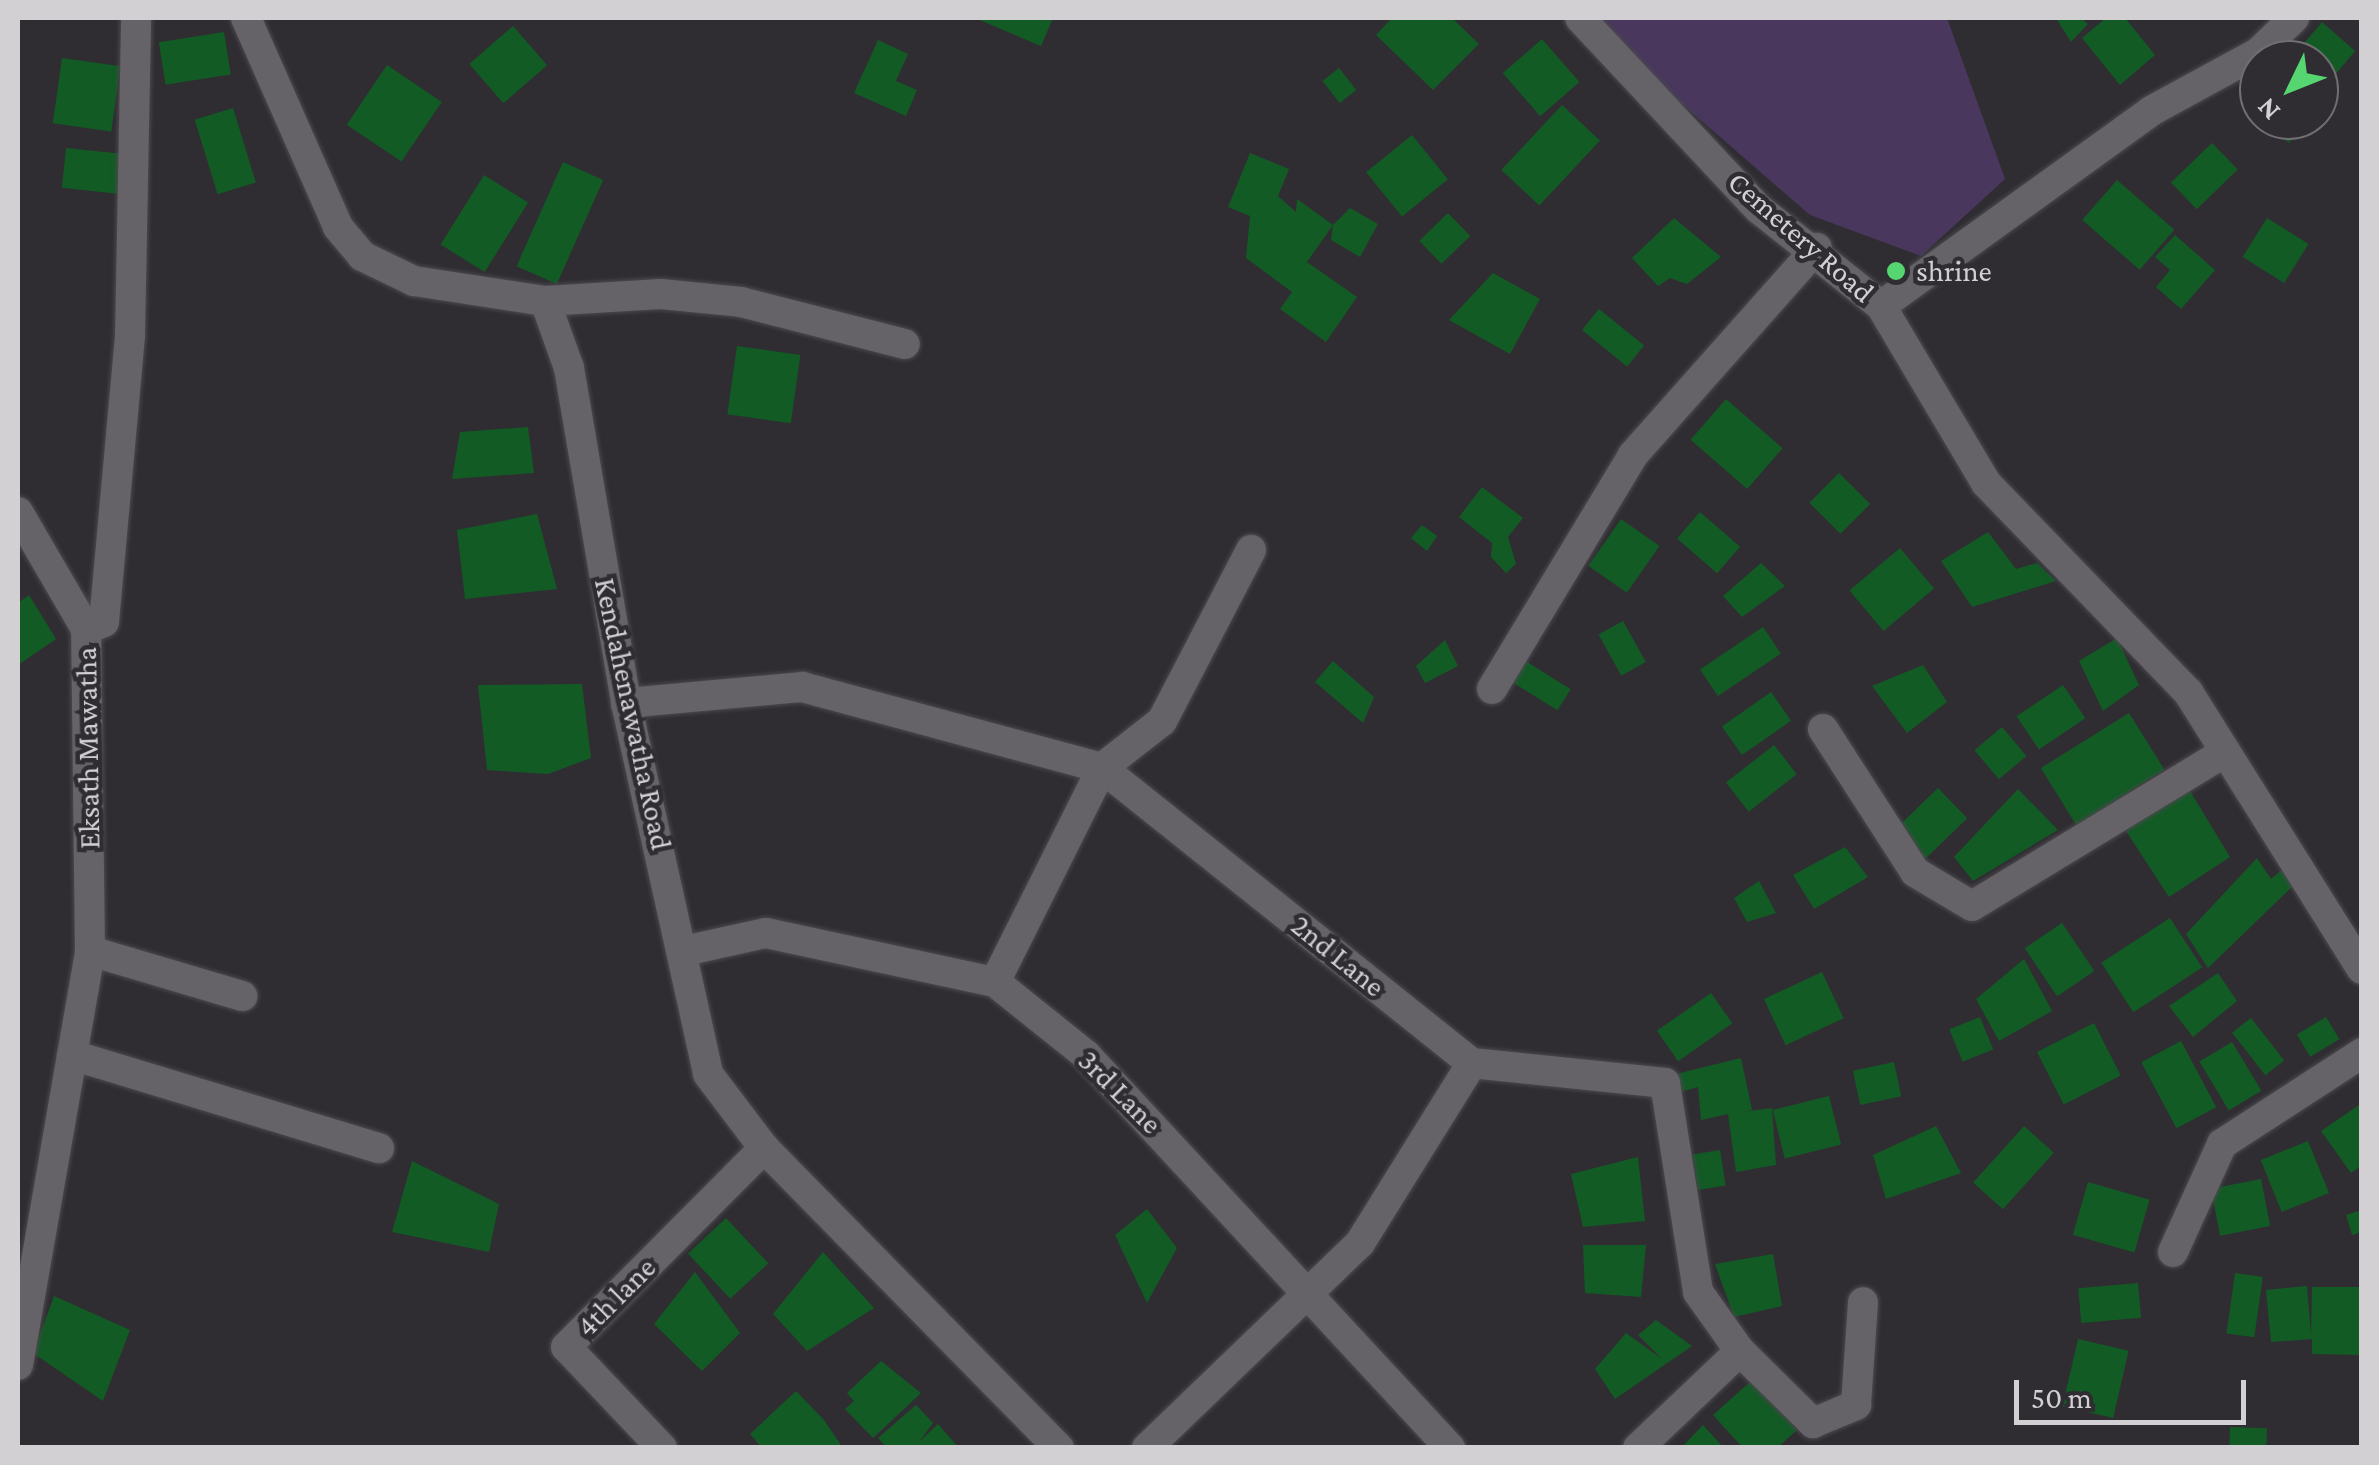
<!DOCTYPE html>
<html>
<head>
<meta charset="utf-8">
<style>
  body { margin:0 }
  #map { position:relative; width:2379px; height:1465px; overflow:hidden; background:#2f2d32; font-family:"Crimson Pro",serif }
  div>[style] { position:absolute }
  [style*='--x'] { left:calc(var(--x)*1px); top:calc(var(--y)*1px); width:calc(var(--w)*1px); rotate:calc(var(--a)*1deg) }
  .green>* { inset:0; background:#49375d }
  .building>* { inset:0; background:#125b25; transform-origin:0 0 }
  .roads { filter:drop-shadow(0 0 2px #4b494e) drop-shadow(0 0 2px #4b494e) }
  .minor>* { height:30px; margin:-15px; padding:0 15px; transform-origin:15px; border-radius:15px; background:#656268 }
  .dots>* { width:28px; height:28px; translate:-50% -50%; box-sizing:border-box; border:5px solid #2f2d32; border-radius:50% }
  span { translate:-50% -50%; white-space:nowrap; text-align:center; line-height:1.15; -webkit-text-stroke:9px #2f2d32; paint-order:stroke }
  .street-label { font-size:30px; color:#d2d0d3 }
  .poi-label { font-size:30px; color:#d2d0d3 }
  .left { translate:0 -50%; text-align:left }
  .frame { position:absolute; inset:0; border:20px solid #d2d0d3; pointer-events:none }
  .north { position:absolute; left:2239px; top:40px; width:100px; height:100px; box-sizing:border-box; background:#2f2d32; border:2px solid #706e72; border-radius:50%; rotate:227deg; font-size:28px; font-weight:700; line-height:40px; text-align:center; color:#d2d0d3 }
  .north::after { content:''; display:block; margin:auto; width:35px; height:45px; background:#56d671; clip-path:polygon(50% 0,100% 100%,50% 72%,0 100%) }
  .scale { position:absolute; left:2014px; top:1380px; width:232px; height:45px; box-sizing:border-box; border:5px solid #d2d0d3; border-top:0; padding-left:12px; font-size:30px; line-height:35px; white-space:nowrap; color:#d2d0d3; -webkit-text-stroke:8px #2f2d32; paint-order:stroke }
</style>
</head>
<body>
<div id="map">
  <div class="green">
    <i style="clip-path:polygon(1583px 18px,1947px 18px,2005px 179px,1921px 256px,1810px 215px)"></i>
  </div>
  <div class="building">
    <i style="clip-path:polygon(975px 18px,1053px 18px,1041px 46px)"></i>
    <i style="clip-path:polygon(1392px 18px,1452px 18px,1479px 44px,1433px 90px,1376px 35px)"></i>
    <i style="clip-path:polygon(2056px 18px,2081px 18px,2088px 24px,2071px 42px)"></i>
    <i style="clip-path:polygon(2106px 18px,2125px 18px,2155px 55px,2120px 85px,2082px 38px)"></i>
    <i style="clip-path:polygon(2322px 22px,2355px 51px,2319px 94px,2319px 60px,2290px 60px)"></i>
    <i style="left:513px;top:26px;width:52px;height:58px;rotate:49deg"></i>
    <i style="left:224px;top:32px;width:43px;height:66px;rotate:81deg"></i>
    <i style="left:1542px;top:39px;width:57px;height:52px;rotate:49deg"></i>
    <i style="clip-path:polygon(878px 40px,908px 54px,896px 81px,917px 90px,906px 116px,854px 93px)"></i>
    <i style="left:62px;top:58px;width:59px;height:66px;rotate:8deg"></i>
    <i style="left:387px;top:65px;width:66px;height:72px;rotate:34deg"></i>
    <i style="left:1339px;top:68px;width:28px;height:21px;rotate:52deg"></i>
    <i style="left:1562px;top:105px;width:52px;height:89px;rotate:43deg"></i>
    <i style="left:233px;top:108px;width:78px;height:40px;rotate:73deg"></i>
    <i style="clip-path:polygon(2260px 120px,2307px 120px,2289px 143px)"></i>
    <i style="left:1412px;top:135px;width:57px;height:59px;rotate:51deg"></i>
    <i style="left:2212px;top:143px;width:37px;height:57px;rotate:46deg"></i>
    <i style="left:66px;top:148px;width:56px;height:40px;rotate:6deg"></i>
    <i style="clip-path:polygon(1250px 153px,1289px 169px,1278px 196px,1296px 212px,1297px 199px,1333px 225px,1350px 208px,1378px 224px,1360px 257px,1331px 240px,1333px 225px,1307px 262px,1357px 297px,1326px 342px,1280px 309px,1292px 292px,1246px 258px,1250px 216px,1228px 207px)"></i>
    <i style="left:563px;top:162px;width:44px;height:114px;rotate:24deg"></i>
    <i style="left:484px;top:175px;width:52px;height:82px;rotate:32deg"></i>
    <i style="left:2117px;top:180px;width:76px;height:53px;rotate:41deg"></i>
    <i style="left:1448px;top:213px;width:32px;height:40px;rotate:46deg"></i>
    <i style="clip-path:polygon(1674px 218px,1721px 257px,1687px 284px,1670px 278px,1658px 286px,1632px 258px)"></i>
    <i style="left:2267px;top:218px;width:49px;height:46px;rotate:32deg"></i>
    <i style="clip-path:polygon(2175px 235px,2215px 270px,2181px 309px,2156px 287px,2170px 270px,2155px 257px)"></i>
    <i style="clip-path:polygon(1493px 273px,1540px 299px,1510px 354px,1449px 320px)"></i>
    <i style="left:1599px;top:309px;width:58px;height:27px;rotate:39deg"></i>
    <i style="left:737px;top:346px;width:64px;height:69px;rotate:8deg"></i>
    <i style="left:1726px;top:399px;width:75px;height:54px;rotate:41deg"></i>
    <i style="clip-path:polygon(528px 427px,534px 473px,452px 479px,460px 432px)"></i>
    <i style="left:1839px;top:473px;width:44px;height:42px;rotate:45deg"></i>
    <i style="clip-path:polygon(1482px 487px,1523px 518px,1508px 537px,1516px 564px,1506px 573px,1491px 557px,1492px 543px,1459px 517px)"></i>
    <i style="left:1700px;top:512px;width:53px;height:35px;rotate:41deg"></i>
    <i style="clip-path:polygon(537px 514px,557px 589px,465px 599px,457px 530px)"></i>
    <i style="left:1621px;top:519px;width:47px;height:57px;rotate:35deg"></i>
    <i style="clip-path:polygon(1422px 525px,1437px 536px,1427px 551px,1411px 538px)"></i>
    <i style="clip-path:polygon(1988px 532px,2016px 569px,2037px 563px,2056px 581px,1972px 607px,1941px 561px)"></i>
    <i style="left:1900px;top:548px;width:53px;height:66px;rotate:50deg"></i>
    <i style="clip-path:polygon(1761px 563px,1785px 586px,1742px 617px,1723px 596px)"></i>
    <i style="clip-path:polygon(29px 595px,56px 639px,18px 665px,18px 603px)"></i>
    <i style="left:1623px;top:621px;width:47px;height:28px;rotate:61deg"></i>
    <i style="left:1763px;top:627px;width:32px;height:76px;rotate:56deg"></i>
    <i style="clip-path:polygon(2117px 638px,2139px 685px,2103px 711px,2079px 661px)"></i>
    <i style="clip-path:polygon(1445px 640px,1458px 666px,1425px 683px,1416px 666px)"></i>
    <i style="left:1524px;top:660px;width:55px;height:25px;rotate:32deg"></i>
    <i style="clip-path:polygon(1333px 661px,1374px 697px,1363px 723px,1315px 682px)"></i>
    <i style="clip-path:polygon(1923px 665px,1947px 702px,1907px 733px,1872px 686px)"></i>
    <i style="clip-path:polygon(582px 684px,591px 758px,548px 774px,487px 770px,478px 685px)"></i>
    <i style="left:2063px;top:685px;width:40px;height:56px;rotate:56deg"></i>
    <i style="left:1771px;top:692px;width:35px;height:60px;rotate:55deg"></i>
    <i style="left:2129px;top:713px;width:67px;height:104px;rotate:58deg"></i>
    <i style="left:2002px;top:727px;width:38px;height:36px;rotate:50deg"></i>
    <i style="left:1774px;top:745px;width:37px;height:61px;rotate:52deg"></i>
    <i style="clip-path:polygon(2184px 781px,2230px 857px,2169px 897px,2126px 831px)"></i>
    <i style="left:1938px;top:788px;width:42px;height:60px;rotate:46deg"></i>
    <i style="clip-path:polygon(2018px 789px,2058px 830px,1973px 881px,1954px 857px)"></i>
    <i style="clip-path:polygon(1845px 847px,1868px 877px,1814px 909px,1793px 875px)"></i>
    <i style="clip-path:polygon(2257px 858px,2271px 879px,2282px 870px,2292px 887px,2208px 968px,2186px 934px)"></i>
    <i style="clip-path:polygon(1759px 881px,1776px 913px,1747px 922px,1734px 898px)"></i>
    <i style="left:2170px;top:918px;width:59px;height:82px;rotate:57deg"></i>
    <i style="left:2062px;top:923px;width:58px;height:45px;rotate:56deg"></i>
    <i style="clip-path:polygon(2024px 959px,2052px 1011px,1999px 1041px,1976px 999px)"></i>
    <i style="left:1822px;top:972px;width:51px;height:64px;rotate:65deg"></i>
    <i style="clip-path:polygon(2218px 973px,2237px 1001px,2193px 1037px,2169px 1006px)"></i>
    <i style="left:1711px;top:993px;width:37px;height:66px;rotate:55deg"></i>
    <i style="left:1980px;top:1017px;width:35px;height:33px;rotate:68deg"></i>
    <i style="left:2326px;top:1017px;width:26px;height:34px;rotate:59deg"></i>
    <i style="left:2251px;top:1018px;width:54px;height:24px;rotate:52deg"></i>
    <i style="left:2094px;top:1023px;width:59px;height:64px;rotate:63deg"></i>
    <i style="left:2181px;top:1041px;width:75px;height:45px;rotate:62deg"></i>
    <i style="left:2232px;top:1042px;width:57px;height:38px;rotate:59deg"></i>
    <i style="clip-path:polygon(1741px 1058px,1752px 1110px,1742px 1112px,1772px 1108px,1776px 1165px,1736px 1172px,1728px 1114px,1701px 1120px,1698px 1087px,1677px 1093px,1672px 1075px)"></i>
    <i style="left:1894px;top:1062px;width:35px;height:42px;rotate:78deg"></i>
    <i style="left:1829px;top:1096px;width:50px;height:58px;rotate:76deg"></i>
    <i style="clip-path:polygon(2362px 1103px,2362px 1165px,2351px 1173px,2321px 1131px)"></i>
    <i style="clip-path:polygon(1936px 1126px,1961px 1173px,1886px 1199px,1873px 1155px)"></i>
    <i style="left:2024px;top:1126px;width:40px;height:76px;rotate:42deg"></i>
    <i style="left:2308px;top:1141px;width:56px;height:51px;rotate:68deg"></i>
    <i style="left:1720px;top:1150px;width:36px;height:28px;rotate:81deg"></i>
    <i style="clip-path:polygon(1638px 1157px,1645px 1221px,1583px 1227px,1571px 1174px)"></i>
    <i style="clip-path:polygon(412px 1161px,499px 1204px,489px 1252px,392px 1232px)"></i>
    <i style="left:2261px;top:1179px;width:48px;height:51px;rotate:79deg"></i>
    <i style="left:2088px;top:1182px;width:64px;height:55px;rotate:16deg"></i>
    <i style="clip-path:polygon(1147px 1209px,1177px 1248px,1147px 1303px,1115px 1235px)"></i>
    <i style="clip-path:polygon(2362px 1210px,2362px 1232px,2352px 1235px,2346px 1215px)"></i>
    <i style="left:726px;top:1218px;width:62px;height:52px;rotate:47deg"></i>
    <i style="clip-path:polygon(1583px 1245px,1646px 1245px,1641px 1297px,1585px 1293px)"></i>
    <i style="clip-path:polygon(823px 1252px,874px 1308px,807px 1351px,773px 1314px)"></i>
    <i style="clip-path:polygon(1773px 1254px,1782px 1306px,1734px 1317px,1715px 1264px)"></i>
    <i style="clip-path:polygon(695px 1272px,740px 1333px,702px 1371px,654px 1324px)"></i>
    <i style="left:2235px;top:1273px;width:28px;height:61px;rotate:8deg"></i>
    <i style="left:2138px;top:1283px;width:35px;height:60px;rotate:85deg"></i>
    <i style="clip-path:polygon(2307px 1286px,2311px 1335px,2312px 1287px,2362px 1287px,2362px 1355px,2312px 1354px,2312px 1339px,2271px 1342px,2266px 1290px)"></i>
    <i style="clip-path:polygon(54px 1296px,130px 1330px,103px 1401px,33px 1353px)"></i>
    <i style="clip-path:polygon(1656px 1320px,1692px 1346px,1615px 1399px,1595px 1369px,1626px 1333px,1662px 1359px,1638px 1335px)"></i>
    <i style="left:2078px;top:1339px;width:52px;height:69px;rotate:13deg"></i>
    <i style="clip-path:polygon(881px 1361px,921px 1393px,873px 1438px,845px 1409px,854px 1401px,847px 1393px)"></i>
    <i style="clip-path:polygon(1750px 1382px,1797px 1430px,1777px 1448px,1743px 1448px,1713px 1415px)"></i>
    <i style="clip-path:polygon(796px 1391px,824px 1420px,843px 1448px,762px 1448px,750px 1434px)"></i>
    <i style="clip-path:polygon(916px 1405px,933px 1423px,919px 1442px,938px 1424px,959px 1448px,887px 1448px,878px 1438px)"></i>
    <i style="clip-path:polygon(1703px 1425px,1724px 1448px,1681px 1448px)"></i>
    <i style="left:2230px;top:1427px;width:37px;height:21px;rotate:2deg"></i>
  </div>
  <div class="roads">
    <div class="minor">
      <i style="--x:246;--y:18;--w:228;--a:66.2"></i>
      <i style="--x:338;--y:227;--w:38;--a:50"></i>
      <i style="--x:362;--y:256;--w:58;--a:25.7"></i>
      <i style="--x:414;--y:281;--w:133;--a:8.7"></i>
      <i style="--x:545;--y:301;--w:71;--a:70.3"></i>
      <i style="--x:569;--y:368;--w:340;--a:80.3"></i>
      <i style="--x:626;--y:703;--w:380;--a:77.5"></i>
      <i style="--x:708;--y:1074;--w:93;--a:52.9"></i>
      <i style="--x:764;--y:1148;--w:421;--a:45.5"></i>
      <i style="--x:1580;--y:18;--w:262;--a:46.9"></i>
      <i style="--x:1759;--y:209;--w:156;--a:38.5"></i>
      <i style="--x:1881;--y:306;--w:333;--a:-35.8"></i>
      <i style="--x:2151;--y:111;--w:123;--a:-28.6"></i>
      <i style="--x:2259;--y:52;--w:49;--a:-44.2"></i>
      <i style="--x:545;--y:301;--w:116;--a:-3.5"></i>
      <i style="--x:661;--y:294;--w:80;--a:5.7"></i>
      <i style="--x:741;--y:302;--w:169;--a:14.4"></i>
      <i style="--x:1881;--y:306;--w:206;--a:59.3"></i>
      <i style="--x:1986;--y:483;--w:291;--a:46"></i>
      <i style="--x:2188;--y:692;--w:327;--a:57.9"></i>
      <i style="--x:18;--y:512;--w:135;--a:59.8"></i>
      <i style="--x:1492;--y:689;--w:273;--a:-58.9"></i>
      <i style="--x:1633;--y:455;--w:277;--a:-48.4"></i>
      <i style="--x:626;--y:703;--w:177;--a:-5.2"></i>
      <i style="--x:802;--y:687;--w:311;--a:15.1"></i>
      <i style="--x:1102;--y:768;--w:473;--a:38.6"></i>
      <i style="--x:1472;--y:1063;--w:194;--a:5.9"></i>
      <i style="--x:1665;--y:1083;--w:212;--a:81"></i>
      <i style="--x:1698;--y:1292;--w:72;--a:54.6"></i>
      <i style="--x:1740;--y:1351;--w:141;--a:136.4"></i>
      <i style="--x:1823;--y:729;--w:170;--a:57.2"></i>
      <i style="--x:1915;--y:872;--w:66;--a:30.8"></i>
      <i style="--x:1972;--y:906;--w:295;--a:-31.3"></i>
      <i style="--x:90;--y:951;--w:159;--a:16.5"></i>
      <i style="--x:684;--y:951;--w:84;--a:-12.4"></i>
      <i style="--x:766;--y:933;--w:234;--a:12.1"></i>
      <i style="--x:995;--y:982;--w:117;--a:38.7"></i>
      <i style="--x:1086;--y:1055;--w:536;--a:47.19"></i>
      <i style="--x:995;--y:982;--w:239;--a:-63.4"></i>
      <i style="--x:1102;--y:768;--w:76;--a:-38.1"></i>
      <i style="--x:1162;--y:721;--w:193;--a:-62.5"></i>
      <i style="--x:72;--y:1055;--w:321;--a:16.9"></i>
      <i style="--x:2173;--y:1252;--w:119;--a:-65.6"></i>
      <i style="--x:2222;--y:1144;--w:167;--a:-33"></i>
      <i style="--x:1740;--y:1351;--w:103;--a:44.6"></i>
      <i style="--x:1813;--y:1423;--w:47;--a:-22.7"></i>
      <i style="--x:1856;--y:1405;--w:103;--a:-86.1"></i>
      <i style="--x:18;--y:1365;--w:420;--a:-80.1"></i>
      <i style="--x:90;--y:951;--w:322;--a:-90.7"></i>
      <i style="--x:86;--y:629;--w:19;--a:-21"></i>
      <i style="--x:104;--y:622;--w:287;--a:-84.8"></i>
      <i style="--x:130;--y:336;--w:318;--a:-88.9"></i>
      <i style="--x:662;--y:1448;--w:139;--a:-133.5"></i>
      <i style="--x:566;--y:1347;--w:281;--a:-45.1"></i>
      <i style="--x:1147;--y:1448;--w:296;--a:-43.9"></i>
      <i style="--x:1360;--y:1243;--w:212;--a:-58.1"></i>
    </div>
  </div>
  <div class="dots">
    <i style="left:1896px;top:271px;background:#56d671"></i>
  </div>
  <div class="street-label">
    <span style="left:1801px;top:237px;rotate:41deg">Cemetery Road</span>
    <span style="left:633px;top:714px;rotate:78deg">Kendahenawatha Road</span>
    <span style="left:88px;top:748px;rotate:-91deg">Eksath Mawatha</span>
    <span style="left:1338px;top:956px;rotate:39deg">2nd Lane</span>
    <span style="left:1120px;top:1092px;rotate:45deg">3rd Lane</span>
    <span style="left:616px;top:1297px;rotate:-45deg">4th lane</span>
  </div>
  <div class="poi-label">
    <span class="left" style="left:1916px;top:271px">shrine</span>
  </div>
  <div class="frame"></div>
  <div class="north">N</div>
  <div class="scale">50 m</div>
</div>
</body>
</html>
